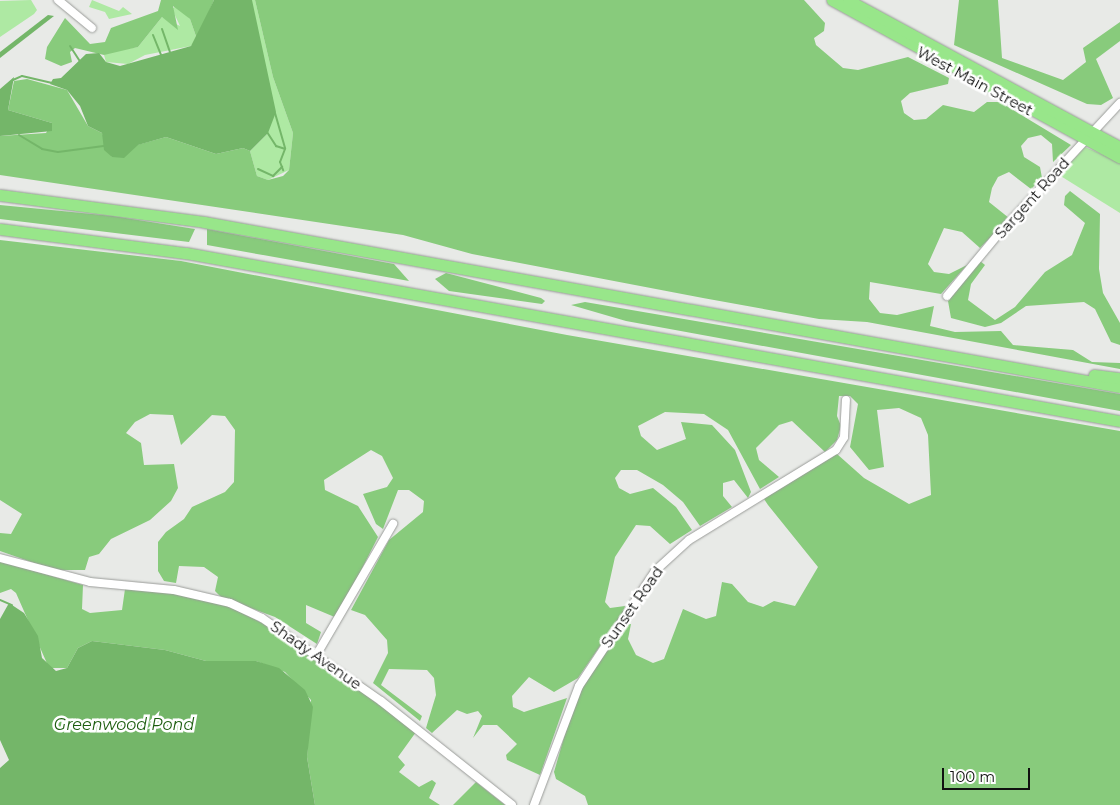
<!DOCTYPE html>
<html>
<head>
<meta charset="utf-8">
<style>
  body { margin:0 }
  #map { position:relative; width:1120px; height:805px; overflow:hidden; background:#e8eae7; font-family:Montserrat,sans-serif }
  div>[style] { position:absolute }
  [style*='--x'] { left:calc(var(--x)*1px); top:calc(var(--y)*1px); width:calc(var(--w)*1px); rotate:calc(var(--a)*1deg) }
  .green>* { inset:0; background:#aee9a3 }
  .forest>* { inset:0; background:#88cb7c }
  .water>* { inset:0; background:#74b669 }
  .stream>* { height:2px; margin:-1px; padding:0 1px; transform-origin:1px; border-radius:1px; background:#74b669 }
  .roads { filter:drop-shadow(0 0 1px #9a9c99) drop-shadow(0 0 1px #9a9c99) }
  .minor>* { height:8px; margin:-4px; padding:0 4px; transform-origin:4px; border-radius:4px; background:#fff }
  .highway>* { height:11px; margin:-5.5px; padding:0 5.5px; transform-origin:5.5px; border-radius:5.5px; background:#98e68a }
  span { translate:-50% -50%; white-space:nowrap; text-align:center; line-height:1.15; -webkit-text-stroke:5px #fff; paint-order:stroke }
  .street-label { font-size:15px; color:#101110 }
  .water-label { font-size:16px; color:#1c5d0e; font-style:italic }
  .scale { position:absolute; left:942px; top:768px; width:88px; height:22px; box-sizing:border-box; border:2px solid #101110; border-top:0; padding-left:6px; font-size:15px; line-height:18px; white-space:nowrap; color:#101110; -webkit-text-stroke:4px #fff; paint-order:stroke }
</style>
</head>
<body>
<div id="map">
  <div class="green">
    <i style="clip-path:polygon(31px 0,37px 10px,34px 14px,0 37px,0 1px)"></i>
    <i style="clip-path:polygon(92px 0,119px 11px,123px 7px,132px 14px,109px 19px,105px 12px,89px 7px)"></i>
    <i style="clip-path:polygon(243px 0,255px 0,273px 77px,293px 133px,289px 170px,268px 180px,257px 176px,250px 151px,268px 133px)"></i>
    <i style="clip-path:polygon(177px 5px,190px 19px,197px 39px,191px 46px,145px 55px,128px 64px,106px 62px,104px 55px,109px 52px,138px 47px,162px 17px,180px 26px,172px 9px)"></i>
    <i style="clip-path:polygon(1085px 147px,1120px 162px,1120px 213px,1059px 175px)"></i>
  </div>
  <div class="forest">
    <i style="clip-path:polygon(161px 0,214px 0,197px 39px,190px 19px,173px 6px,178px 30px,162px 17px,138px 47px,104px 55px,75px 48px,70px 52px,72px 62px,61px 66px,45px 59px,47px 47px,65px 18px,90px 44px,105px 42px,111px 28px,158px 11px)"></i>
    <i style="clip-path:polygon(255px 0,804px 0,825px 23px,824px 31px,814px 38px,816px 45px,843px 68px,858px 70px,908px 57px,949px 78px,948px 84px,910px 93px,901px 101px,904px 113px,914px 120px,926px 119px,943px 105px,974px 112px,987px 102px,1000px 102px,1071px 145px,1053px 162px,1052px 144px,1041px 135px,1028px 138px,1021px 146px,1024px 157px,1040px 167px,1042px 178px,1031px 189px,1009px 172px,998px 177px,992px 188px,989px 202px,1009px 218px,980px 248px,962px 232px,944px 228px,928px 264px,934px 272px,949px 274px,967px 265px,941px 294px,870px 282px,869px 299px,880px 313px,897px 315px,934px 306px,930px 326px,955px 332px,1001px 331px,1013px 345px,1073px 350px,1092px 362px,1120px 363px,1120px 369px,867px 322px,819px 319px,703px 298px,472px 254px,403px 235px,0 175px,0 136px,46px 133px,52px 123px,8px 110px,14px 81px,27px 79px,67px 90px,88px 126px,102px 133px,112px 157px,124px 157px,137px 145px,166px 137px,216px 154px,243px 148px,250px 151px,257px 176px,268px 180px,283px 176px,289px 170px,293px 133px,273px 77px)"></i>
    <i style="clip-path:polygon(959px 0,998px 0,1002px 58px,1063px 80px,1086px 62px,1083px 48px,1120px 22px,1120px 41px,1096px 59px,1113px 98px,1101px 105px,1087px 104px,954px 45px)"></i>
    <i style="clip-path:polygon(1070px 191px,1100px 214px,1099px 269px,1103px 293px,1120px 323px,1120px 345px,1111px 342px,1095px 309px,1084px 302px,1026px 306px,1001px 323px,985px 327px,951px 318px,948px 301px,980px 261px,985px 265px,971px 284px,968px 300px,995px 320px,1015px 307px,1045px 272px,1072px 255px,1085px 223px,1064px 205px,1065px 196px)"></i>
    <i style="clip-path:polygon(0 205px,113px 216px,195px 229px,189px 242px,0 219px)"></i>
    <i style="clip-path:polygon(207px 229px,394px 264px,409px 281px,207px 245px)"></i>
    <i style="clip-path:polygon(0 240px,181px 261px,567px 335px,1120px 431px,1120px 805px,588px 805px,585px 796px,556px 779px,554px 772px,571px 713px,585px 682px,624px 625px,631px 624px,628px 639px,636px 655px,653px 663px,664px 659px,683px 609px,706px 619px,716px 616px,722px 582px,732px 584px,748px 602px,763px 607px,774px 601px,795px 606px,818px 567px,768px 505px,764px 499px,769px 495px,837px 454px,864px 478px,909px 504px,931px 495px,928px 435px,921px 418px,899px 408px,877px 410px,884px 467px,869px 470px,850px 447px,858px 404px,850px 396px,839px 396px,837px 416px,841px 426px,837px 440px,825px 452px,792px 421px,779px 425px,756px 448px,759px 460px,779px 477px,760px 489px,728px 430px,704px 414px,665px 412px,638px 426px,641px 436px,657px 450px,686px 439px,681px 422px,712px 425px,735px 450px,751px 492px,748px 498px,734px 480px,723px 483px,723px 496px,732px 507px,700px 526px,683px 502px,663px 485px,637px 470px,621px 470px,615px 478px,619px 488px,630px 494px,653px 488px,676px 507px,692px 530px,670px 544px,650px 526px,636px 525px,615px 557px,605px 602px,610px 608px,625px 606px,624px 611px,578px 678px,554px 692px,529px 677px,512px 696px,513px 707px,524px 712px,567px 698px,540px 775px,507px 760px,506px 755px,517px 744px,497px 725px,483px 725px,473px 738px,482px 716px,478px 711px,467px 714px,457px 710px,432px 733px,426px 728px,436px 695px,434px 678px,427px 670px,389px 669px,381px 685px,422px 716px,420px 721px,373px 683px,388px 653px,387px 640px,365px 615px,351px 610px,389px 540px,423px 512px,424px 501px,409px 490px,398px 490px,383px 529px,376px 524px,363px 494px,387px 487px,393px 478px,382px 456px,371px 450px,324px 480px,325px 490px,358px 506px,378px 537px,337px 618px,306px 605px,306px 623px,321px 632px,317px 644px,275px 617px,221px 597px,215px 591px,218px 577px,204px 567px,179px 566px,176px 583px,164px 581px,158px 571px,158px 542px,166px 532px,184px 519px,192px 507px,225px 492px,234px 482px,235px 430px,225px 416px,212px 415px,181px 445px,173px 415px,150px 414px,135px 422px,126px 433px,141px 443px,144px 465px,174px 464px,178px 488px,171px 501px,150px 520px,111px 539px,99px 554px,89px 557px,85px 570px,54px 570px,0 551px,0 533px,11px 534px,22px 514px,0 500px)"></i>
    <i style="clip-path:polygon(446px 273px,541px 298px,545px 301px,542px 304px,449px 291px,435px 279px)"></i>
    <i style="clip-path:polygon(585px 302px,1120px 394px,1120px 411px,626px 321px,571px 305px)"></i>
    <i style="clip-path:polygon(0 561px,83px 585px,82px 609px,90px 613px,122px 610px,125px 589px,159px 590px,227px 605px,281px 633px,416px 732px,398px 757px,405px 765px,399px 772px,419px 787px,432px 780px,436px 783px,429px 798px,440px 805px,315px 805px,307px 757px,311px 700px,285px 672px,256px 661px,206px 661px,165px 650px,92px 641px,78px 648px,67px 668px,49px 668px,16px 593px,11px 589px,0 593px)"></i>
    <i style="clip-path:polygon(476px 782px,505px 805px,453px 805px)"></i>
  </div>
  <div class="water">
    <i style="clip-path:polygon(214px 0,252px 0,276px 112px,268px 133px,250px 151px,243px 148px,216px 154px,166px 137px,138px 145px,124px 158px,112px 157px,104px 150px,102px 133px,88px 126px,80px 106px,67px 90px,50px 84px,53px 79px,61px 78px,86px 54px,99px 53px,106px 62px,120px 66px,191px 46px)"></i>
    <i style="clip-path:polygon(48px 15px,54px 16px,0 58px,0 52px)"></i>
    <i style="clip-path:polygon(14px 77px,8px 110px,52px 123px,52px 131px,0 136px,0 89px)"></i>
    <i style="clip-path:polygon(9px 603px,24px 613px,38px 636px,42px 658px,56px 671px,67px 668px,78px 648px,92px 641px,165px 650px,206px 661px,256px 661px,279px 668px,305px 690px,313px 707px,307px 757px,315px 805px,0 805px,0 768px,9px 760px,0 740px,0 619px)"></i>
  </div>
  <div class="stream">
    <i style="--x:162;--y:29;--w:24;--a:71"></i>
    <i style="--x:153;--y:35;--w:22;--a:68"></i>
    <i style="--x:70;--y:46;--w:17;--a:57"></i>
    <i style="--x:13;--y:80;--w:10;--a:-24"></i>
    <i style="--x:22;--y:76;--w:32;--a:13"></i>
    <i style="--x:275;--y:113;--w:37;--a:74"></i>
    <i style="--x:267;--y:132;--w:17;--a:57"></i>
    <i style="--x:276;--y:146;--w:9;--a:18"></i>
    <i style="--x:285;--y:149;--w:14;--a:111"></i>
    <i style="--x:280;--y:162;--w:9;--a:69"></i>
    <i style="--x:19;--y:135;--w:27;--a:31"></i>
    <i style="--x:42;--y:149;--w:16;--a:11"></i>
    <i style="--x:58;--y:152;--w:46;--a:-7.4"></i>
    <i style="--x:258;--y:169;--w:17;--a:25"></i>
    <i style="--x:273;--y:176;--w:13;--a:-45"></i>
    <i style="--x:0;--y:600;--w:13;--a:23"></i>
  </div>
  <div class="roads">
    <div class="minor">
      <i style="--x:58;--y:0;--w:44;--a:39.5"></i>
      <i style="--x:947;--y:296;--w:85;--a:-50.3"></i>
      <i style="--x:1001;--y:231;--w:175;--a:-47.1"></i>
      <i style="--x:0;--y:558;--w:93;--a:14.9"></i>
      <i style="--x:90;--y:582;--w:84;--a:5.4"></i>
      <i style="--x:174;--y:590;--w:57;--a:13.1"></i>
      <i style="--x:230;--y:603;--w:35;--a:25"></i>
      <i style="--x:262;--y:618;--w:145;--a:34.9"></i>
      <i style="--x:381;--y:701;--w:167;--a:38.4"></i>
      <i style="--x:317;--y:654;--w:151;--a:-59.7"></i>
      <i style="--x:534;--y:805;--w:127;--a:-69.3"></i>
      <i style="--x:579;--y:686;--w:138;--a:-56.5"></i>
      <i style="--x:655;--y:571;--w:46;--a:-42.4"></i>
      <i style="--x:689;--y:540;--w:172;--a:-31.5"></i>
      <i style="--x:836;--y:450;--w:15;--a:-58"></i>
      <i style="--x:844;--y:437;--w:37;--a:-87"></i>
    </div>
    <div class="highway">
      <i style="--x:832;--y:0;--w:328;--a:28.7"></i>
      <i style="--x:848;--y:0;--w:309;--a:28.4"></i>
      <i style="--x:0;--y:195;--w:206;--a:7.5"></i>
      <i style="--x:204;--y:222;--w:931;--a:10.21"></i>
      <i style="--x:0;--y:229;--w:188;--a:7.4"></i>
      <i style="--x:186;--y:253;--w:949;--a:10.2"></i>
      <i style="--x:1094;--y:375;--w:26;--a:7"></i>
    </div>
  </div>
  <div class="street-label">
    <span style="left:975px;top:81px;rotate:28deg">West Main Street</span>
    <span style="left:1032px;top:198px;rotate:-48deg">Sargent Road</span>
    <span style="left:632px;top:607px;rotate:-55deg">Sunset Road</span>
    <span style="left:316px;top:655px;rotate:35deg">Shady Avenue</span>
  </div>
  <div class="water-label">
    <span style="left:124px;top:725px">Greenwood Pond</span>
  </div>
  <div class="scale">100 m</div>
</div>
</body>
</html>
